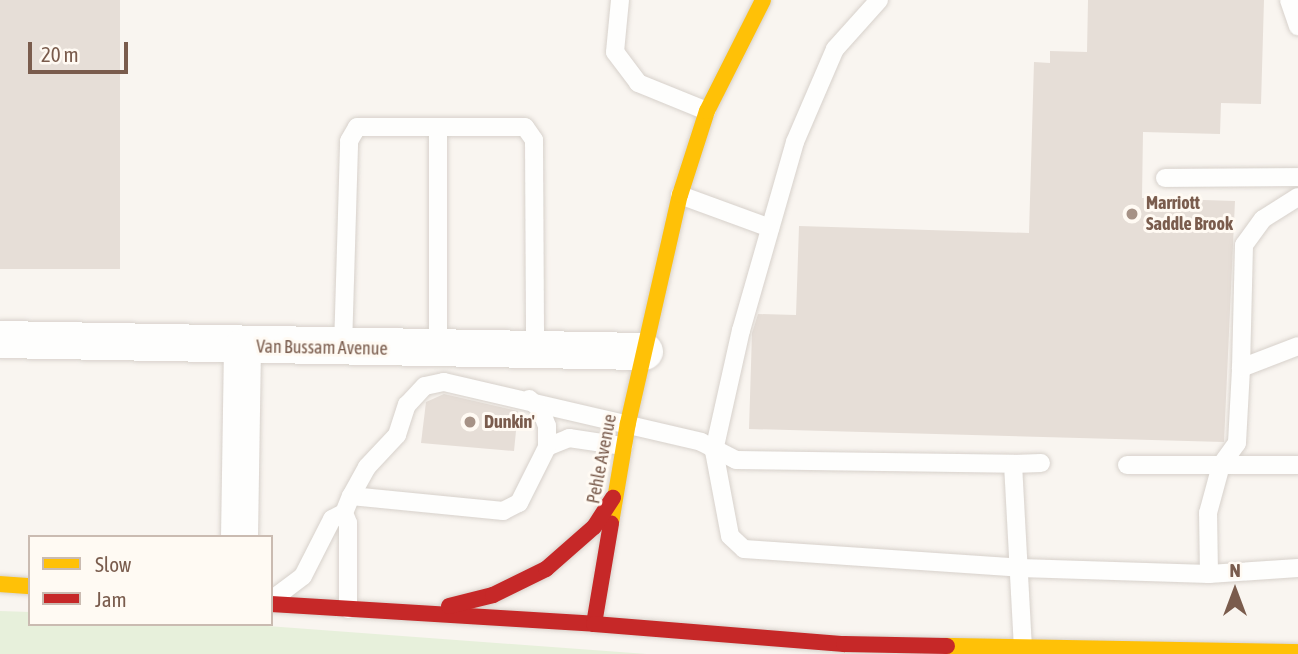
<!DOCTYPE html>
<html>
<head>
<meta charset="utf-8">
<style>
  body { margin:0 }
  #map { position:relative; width:1298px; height:654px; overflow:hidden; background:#f9f5f0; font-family:"Asap Condensed",sans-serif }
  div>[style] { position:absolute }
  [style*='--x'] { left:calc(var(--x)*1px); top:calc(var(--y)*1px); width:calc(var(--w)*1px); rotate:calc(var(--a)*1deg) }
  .green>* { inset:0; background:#e7f0db }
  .building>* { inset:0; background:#e6ded7; transform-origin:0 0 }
  .roads { filter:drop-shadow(0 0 2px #d7d1cb) drop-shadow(0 0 2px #d7d1cb) }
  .lane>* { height:18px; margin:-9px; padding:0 9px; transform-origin:9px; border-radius:9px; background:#fefefd }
  .street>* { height:37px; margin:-18.5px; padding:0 18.5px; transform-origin:18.5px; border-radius:18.5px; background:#fefefd }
  .slow>* { height:16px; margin:-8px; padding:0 8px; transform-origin:8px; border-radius:8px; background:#ffc107 }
  .jam>* { height:16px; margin:-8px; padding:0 8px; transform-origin:8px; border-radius:8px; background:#c62828 }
  .dots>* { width:19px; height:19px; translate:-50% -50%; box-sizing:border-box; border:4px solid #fffaf3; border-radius:50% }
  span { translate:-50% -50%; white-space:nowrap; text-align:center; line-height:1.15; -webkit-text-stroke:6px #fffaf3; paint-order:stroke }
  .poi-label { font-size:18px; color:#7a5c4d; font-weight:700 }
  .left { translate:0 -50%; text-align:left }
  .street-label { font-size:18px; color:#7a5c4d }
  .legend { position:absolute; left:28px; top:535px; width:245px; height:91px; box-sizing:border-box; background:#fffaf3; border:2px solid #cabbb1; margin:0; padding:9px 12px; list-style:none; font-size:21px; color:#7a5c4d }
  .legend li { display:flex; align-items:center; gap:14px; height:35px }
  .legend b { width:35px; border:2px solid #cabbb1 }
  .north { position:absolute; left:1200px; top:556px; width:70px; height:70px; -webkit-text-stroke:5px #fffaf3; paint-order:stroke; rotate:0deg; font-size:19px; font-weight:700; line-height:28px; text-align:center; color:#7a5c4d }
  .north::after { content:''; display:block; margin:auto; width:24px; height:32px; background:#7a5c4d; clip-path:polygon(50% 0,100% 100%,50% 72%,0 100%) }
  .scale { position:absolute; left:28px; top:42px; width:100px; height:32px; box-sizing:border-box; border:4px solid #7a5c4d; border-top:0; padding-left:9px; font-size:21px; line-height:24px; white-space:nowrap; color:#7a5c4d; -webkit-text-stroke:5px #fffaf3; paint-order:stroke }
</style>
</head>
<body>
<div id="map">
  <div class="green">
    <i style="clip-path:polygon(0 611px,30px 612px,30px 624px,241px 624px,647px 654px,0 654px)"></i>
  </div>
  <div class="building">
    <i style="left:0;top:0;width:120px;height:269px"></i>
    <i style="clip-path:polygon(1088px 0,1264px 0,1261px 104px,1221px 103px,1220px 134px,1143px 132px,1142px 198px,1235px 201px,1224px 442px,749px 429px,752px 333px,758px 314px,796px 315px,799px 226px,1029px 233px,1034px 62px,1050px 63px,1050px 51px,1087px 52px)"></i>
    <i style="clip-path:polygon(444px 394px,518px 411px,514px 451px,421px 443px,426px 402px)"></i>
  </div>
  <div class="roads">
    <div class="lane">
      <i style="--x:620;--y:0;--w:52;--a:95.5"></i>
      <i style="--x:615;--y:52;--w:39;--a:53"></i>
      <i style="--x:638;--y:83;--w:74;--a:22.1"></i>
      <i style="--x:879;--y:0;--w:66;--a:131.9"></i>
      <i style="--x:835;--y:49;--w:101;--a:113.3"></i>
      <i style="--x:795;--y:142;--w:196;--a:106"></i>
      <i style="--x:741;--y:330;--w:124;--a:102.6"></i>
      <i style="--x:714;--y:451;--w:86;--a:79.3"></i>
      <i style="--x:730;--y:536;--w:19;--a:43"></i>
      <i style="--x:744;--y:549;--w:277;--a:3.9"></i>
      <i style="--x:1020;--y:568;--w:189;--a:1.8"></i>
      <i style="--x:1209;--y:574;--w:89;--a:-3.9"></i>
      <i style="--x:1289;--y:0;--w:28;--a:71"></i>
      <i style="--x:438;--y:127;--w:222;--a:90"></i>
      <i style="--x:1165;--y:178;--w:133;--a:-0.4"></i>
      <i style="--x:680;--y:195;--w:96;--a:20.1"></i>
      <i style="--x:343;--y:348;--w:207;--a:-88.3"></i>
      <i style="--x:349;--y:141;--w:16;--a:-60"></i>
      <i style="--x:357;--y:127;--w:168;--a:0"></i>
      <i style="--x:525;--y:127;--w:16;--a:55"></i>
      <i style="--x:534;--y:140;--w:210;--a:89.7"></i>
      <i style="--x:1241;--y:368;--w:123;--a:-88.6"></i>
      <i style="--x:1244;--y:245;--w:32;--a:-54"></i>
      <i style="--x:1263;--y:219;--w:41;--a:-32.2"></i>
      <i style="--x:547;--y:447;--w:24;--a:-22"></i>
      <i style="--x:569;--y:438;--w:55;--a:8.4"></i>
      <i style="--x:1013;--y:464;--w:28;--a:-2"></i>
      <i style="--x:1127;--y:465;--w:171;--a:0"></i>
      <i style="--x:351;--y:496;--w:33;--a:-61"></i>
      <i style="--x:367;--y:467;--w:44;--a:-46.8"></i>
      <i style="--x:397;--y:435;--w:32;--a:-72"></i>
      <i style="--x:407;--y:405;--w:26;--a:-47"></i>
      <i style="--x:425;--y:386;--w:19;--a:-12"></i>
      <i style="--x:444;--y:382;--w:264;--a:13.1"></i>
      <i style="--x:701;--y:442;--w:39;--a:27"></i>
      <i style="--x:736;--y:460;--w:277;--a:0.8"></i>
      <i style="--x:1013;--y:464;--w:187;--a:86.9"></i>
      <i style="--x:344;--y:513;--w:11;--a:68"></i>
      <i style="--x:348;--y:523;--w:86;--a:90"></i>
      <i style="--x:1209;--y:574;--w:61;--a:-90.9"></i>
      <i style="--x:1208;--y:513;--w:50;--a:-74.8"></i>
      <i style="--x:1221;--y:465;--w:27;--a:-54"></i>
      <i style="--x:1237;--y:443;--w:75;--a:-86.9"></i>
      <i style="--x:1241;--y:368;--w:61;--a:-21.1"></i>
      <i style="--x:274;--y:598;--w:36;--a:-37"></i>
      <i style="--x:303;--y:576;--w:64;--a:-63"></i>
      <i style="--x:332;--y:519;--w:13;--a:-27"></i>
      <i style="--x:344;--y:513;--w:18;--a:-68"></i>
      <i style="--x:351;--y:496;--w:153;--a:5.6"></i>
      <i style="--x:503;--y:511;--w:18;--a:-27"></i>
      <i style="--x:519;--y:503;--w:63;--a:-63.4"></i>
      <i style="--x:547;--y:447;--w:21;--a:-90"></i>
      <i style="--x:547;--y:426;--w:17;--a:-111"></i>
      <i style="--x:541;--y:410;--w:16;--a:-137"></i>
    </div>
    <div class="street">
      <i style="--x:0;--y:339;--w:644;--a:1.07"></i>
      <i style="--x:239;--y:537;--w:190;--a:-89.1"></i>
    </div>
    <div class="slow">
      <i style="--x:611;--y:523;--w:101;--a:-80.4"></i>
      <i style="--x:628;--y:423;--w:234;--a:-77.2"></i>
      <i style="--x:680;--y:195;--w:88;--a:-72.2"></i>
      <i style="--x:707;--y:111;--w:124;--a:-63.2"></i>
      <i style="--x:0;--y:584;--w:30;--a:4"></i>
      <i style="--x:947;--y:646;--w:351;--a:1"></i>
    </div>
    <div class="jam">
      <i style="--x:271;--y:604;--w:324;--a:3.5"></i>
      <i style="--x:594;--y:624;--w:102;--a:-80.4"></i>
      <i style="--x:449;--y:606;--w:45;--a:-14"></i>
      <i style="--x:493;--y:595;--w:59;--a:-26.1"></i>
      <i style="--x:546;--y:569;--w:64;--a:-41.2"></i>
      <i style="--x:594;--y:527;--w:35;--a:-57"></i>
      <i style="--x:594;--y:624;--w:251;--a:4.6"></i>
      <i style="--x:844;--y:644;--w:103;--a:1.1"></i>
    </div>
  </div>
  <div class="dots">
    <i style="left:1132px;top:214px;background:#a69286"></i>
    <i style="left:470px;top:422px;background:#a69286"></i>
  </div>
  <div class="poi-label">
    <span class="left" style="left:1146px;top:214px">Marriott<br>Saddle Brook</span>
    <span class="left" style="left:484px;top:422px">Dunkin'</span>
  </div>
  <div class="street-label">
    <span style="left:322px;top:348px;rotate:1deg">Van Bussam Avenue</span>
    <span style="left:602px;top:459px;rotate:-79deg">Pehle Avenue</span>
  </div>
  <ul class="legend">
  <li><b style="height:9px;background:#ffc107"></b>Slow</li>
  <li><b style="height:9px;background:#c62828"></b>Jam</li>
  </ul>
  <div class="north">N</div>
  <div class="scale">20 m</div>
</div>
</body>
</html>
